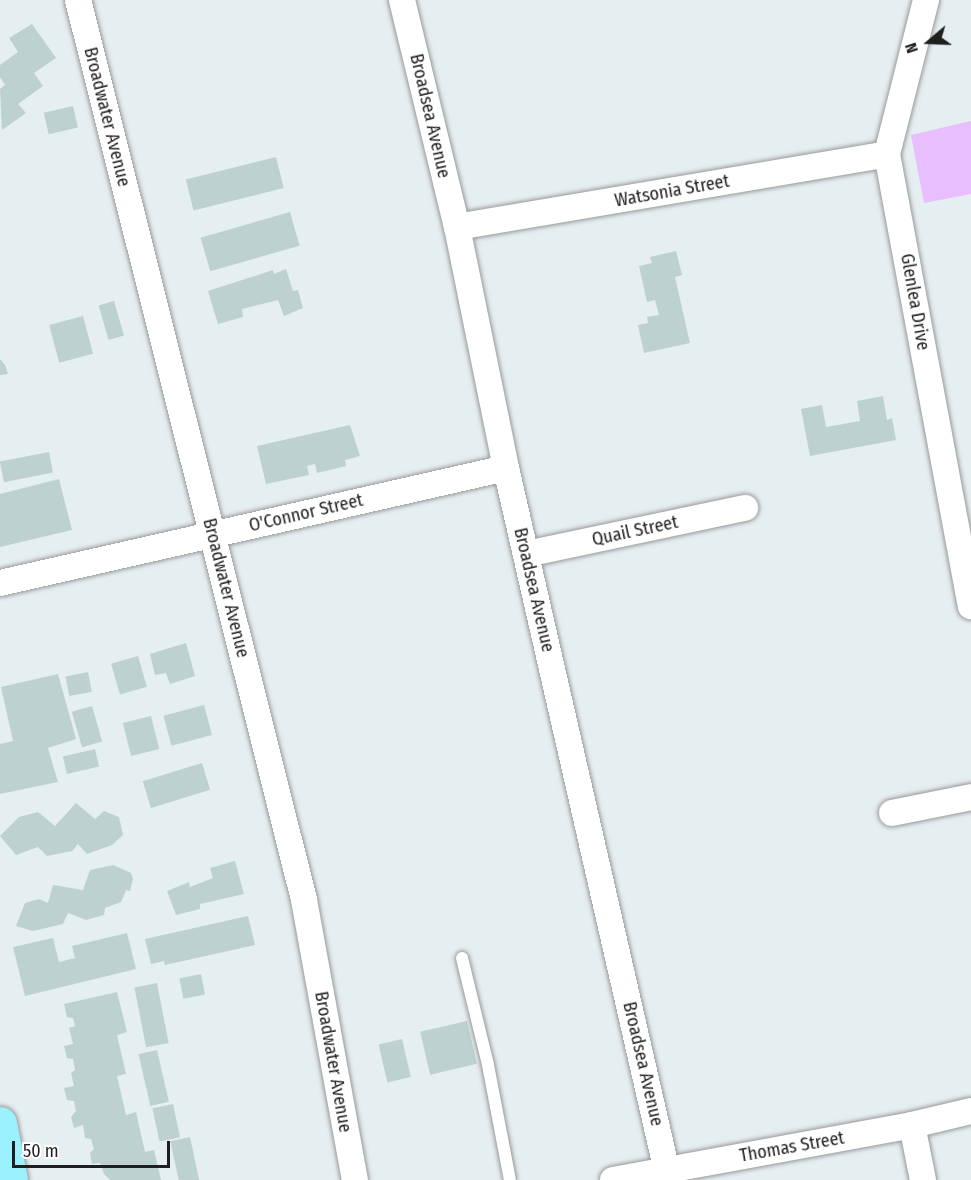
<!DOCTYPE html>
<html>
<head>
<meta charset="utf-8">
<style>
  body { margin:0 }
  #map { position:relative; width:971px; height:1180px; overflow:hidden; background:#e5eef1; font-family:"Fira Sans Condensed",sans-serif }
  div>[style] { position:absolute }
  [style*='--x'] { left:calc(var(--x)*1px); top:calc(var(--y)*1px); width:calc(var(--w)*1px); rotate:calc(var(--a)*1deg) }
  .park>* { inset:0; background:#e8beff }
  .building>* { inset:0; background:#bdd1d1; transform-origin:0 0 }
  .roads { filter:drop-shadow(0 0 2px #999) drop-shadow(0 0 2px #999) }
  .lane>* { height:12px; margin:-6px; padding:0 6px; transform-origin:6px; border-radius:6px; background:#fff }
  .street>* { height:26px; margin:-13px; padding:0 13px; transform-origin:13px; border-radius:13px; background:#fff }
  .primary>* { height:33px; margin:-16.5px; padding:0 16.5px; transform-origin:16.5px; border-radius:16.5px; background:#9cf1ff }
  span { translate:-50% -50%; white-space:nowrap; text-align:center; line-height:1.15; -webkit-text-stroke:6px #fff; paint-order:stroke }
  .street-label { font-size:18px; color:#1f1f1f }
  .north { position:absolute; left:899px; top:12px; width:60px; height:60px; -webkit-text-stroke:4px #fff; paint-order:stroke; rotate:251deg; font-size:16px; font-weight:700; line-height:24px; text-align:center; color:#1f1f1f }
  .north::after { content:''; display:block; margin:auto; width:21px; height:27px; background:#1f1f1f; clip-path:polygon(50% 0,100% 100%,50% 72%,0 100%) }
  .scale { position:absolute; left:12px; top:1141px; width:158px; height:27px; box-sizing:border-box; border:3px solid #1f1f1f; border-top:0; padding-left:8px; font-size:18px; line-height:21px; white-space:nowrap; color:#1f1f1f; -webkit-text-stroke:4px #fff; paint-order:stroke }
</style>
</head>
<body>
<div id="map">
  <div class="park">
    <i style="clip-path:polygon(971px 121px,971px 194px,924px 203px,911px 135px)"></i>
  </div>
  <div class="building">
    <i style="clip-path:polygon(32px 24px,56px 58px,34px 73px,43px 86px,18px 104px,26px 113px,2px 130px,0 89px,5px 85px,0 77px,0 65px,18px 52px,9px 38px)"></i>
    <i style="left:73px;top:106px;width:22px;height:30px;rotate:77deg"></i>
    <i style="left:276px;top:157px;width:32px;height:93px;rotate:76deg"></i>
    <i style="left:290px;top:212px;width:35px;height:93px;rotate:74deg"></i>
    <i style="clip-path:polygon(676px 251px,682px 275px,675px 277px,690px 343px,644px 353px,638px 325px,648px 323px,647px 317px,659px 315px,655px 300px,647px 302px,639px 266px,652px 263px,650px 257px)"></i>
    <i style="clip-path:polygon(286px 269px,293px 291px,298px 290px,303px 308px,284px 316px,278px 300px,242px 309px,243px 317px,218px 324px,208px 291px,273px 270px,274px 274px)"></i>
    <i style="left:114px;top:301px;width:36px;height:16px;rotate:74deg"></i>
    <i style="left:83px;top:316px;width:39px;height:35px;rotate:75deg"></i>
    <i style="clip-path:polygon(0 359px,5px 365px,8px 374px,0 375px)"></i>
    <i style="clip-path:polygon(883px 396px,887px 420px,892px 418px,896px 440px,810px 456px,801px 409px,822px 405px,826px 427px,860px 421px,857px 401px)"></i>
    <i style="clip-path:polygon(350px 425px,360px 456px,345px 460px,346px 466px,317px 473px,315px 464px,307px 466px,309px 475px,266px 484px,257px 446px)"></i>
    <i style="left:49px;top:452px;width:21px;height:50px;rotate:79deg"></i>
    <i style="clip-path:polygon(59px 479px,72px 530px,0 547px,0 494px)"></i>
    <i style="clip-path:polygon(186px 643px,195px 676px,170px 684px,166px 673px,155px 675px,150px 654px)"></i>
    <i style="left:138px;top:656px;width:32px;height:28px;rotate:74deg"></i>
    <i style="left:88px;top:672px;width:20px;height:23px;rotate:79deg"></i>
    <i style="clip-path:polygon(58px 674px,76px 739px,48px 748px,58px 782px,0 794px,0 744px,13px 741px,1px 687px)"></i>
    <i style="left:204px;top:705px;width:31px;height:42px;rotate:75deg"></i>
    <i style="left:92px;top:706px;width:37px;height:21px;rotate:74deg"></i>
    <i style="left:151px;top:716px;width:34px;height:29px;rotate:76deg"></i>
    <i style="left:95px;top:749px;width:18px;height:33px;rotate:77deg"></i>
    <i style="left:202px;top:763px;width:28px;height:62px;rotate:73deg"></i>
    <i style="clip-path:polygon(76px 803px,95px 819px,104px 811px,119px 817px,123px 835px,112px 845px,87px 854px,78px 844px,72px 851px,47px 856px,38px 847px,16px 855px,0 836px,19px 817px,38px 812px,55px 826px)"></i>
    <i style="clip-path:polygon(235px 861px,244px 894px,200px 904px,200px 909px,176px 915px,167px 891px,189px 882px,190px 887px,213px 878px,210px 868px)"></i>
    <i style="clip-path:polygon(113px 865px,131px 873px,133px 879px,130px 891px,126px 890px,121px 902px,105px 908px,104px 915px,86px 920px,68px 913px,63px 924px,33px 931px,16px 926px,25px 903px,39px 899px,48px 903px,53px 885px,83px 890px,90px 870px)"></i>
    <i style="clip-path:polygon(248px 916px,255px 945px,165px 965px,164px 961px,151px 964px,145px 939px)"></i>
    <i style="clip-path:polygon(127px 933px,136px 969px,25px 996px,13px 947px,53px 938px,59px 962px,75px 958px,72px 946px)"></i>
    <i style="left:201px;top:974px;width:21px;height:22px;rotate:79deg"></i>
    <i style="left:157px;top:983px;width:61px;height:23px;rotate:79deg"></i>
    <i style="clip-path:polygon(117px 992px,127px 1032px,117px 1035px,126px 1074px,117px 1076px,126px 1115px,136px 1112px,145px 1152px,154px 1150px,161px 1180px,110px 1180px,104px 1174px,100px 1163px,92px 1164px,90px 1153px,94px 1149px,91px 1139px,85px 1138px,83px 1125px,74px 1128px,71px 1117px,76px 1111px,74px 1101px,67px 1100px,64px 1088px,74px 1086px,71px 1073px,75px 1070px,73px 1059px,67px 1058px,64px 1046px,73px 1044px,69px 1028px,75px 1026px,73px 1018px,67px 1017px,64px 1004px)"></i>
    <i style="left:467px;top:1021px;width:44px;height:48px;rotate:77deg"></i>
    <i style="left:402px;top:1039px;width:39px;height:24px;rotate:77deg"></i>
    <i style="left:157px;top:1050px;width:53px;height:19px;rotate:77deg"></i>
    <i style="left:173px;top:1104px;width:34px;height:21px;rotate:78deg"></i>
    <i style="left:190px;top:1137px;width:44px;height:20px;rotate:78deg"></i>
  </div>
  <div class="roads">
    <div class="lane">
      <i style="--x:462;--y:958;--w:110;--a:76.3"></i>
      <i style="--x:488;--y:1065;--w:117;--a:79.2"></i>
    </div>
    <div class="street">
      <i style="--x:78;--y:0;--w:928;--a:75.9"></i>
      <i style="--x:304;--y:900;--w:285;--a:79.7"></i>
      <i style="--x:402;--y:0;--w:234;--a:76.4"></i>
      <i style="--x:457;--y:227;--w:246;--a:78.5"></i>
      <i style="--x:506;--y:468;--w:730;--a:77.11"></i>
      <i style="--x:926;--y:0;--w:159;--a:104.2"></i>
      <i style="--x:887;--y:154;--w:460;--a:79.5"></i>
      <i style="--x:457;--y:227;--w:436;--a:-9.6"></i>
      <i style="--x:526;--y:554;--w:224;--a:-11.9"></i>
      <i style="--x:0;--y:583;--w:519;--a:-12.8"></i>
      <i style="--x:892;--y:813;--w:81;--a:-11.4"></i>
      <i style="--x:912;--y:1125;--w:56;--a:78.7"></i>
      <i style="--x:613;--y:1180;--w:304;--a:-10.4"></i>
      <i style="--x:912;--y:1125;--w:61;--a:-13.3"></i>
    </div>
    <div class="primary">
      <i style="--x:0;--y:1123;--w:58;--a:79.1"></i>
    </div>
  </div>
  <div class="street-label">
    <span style="left:430px;top:116px;rotate:77deg">Broadsea Avenue</span>
    <span style="left:107px;top:117px;rotate:76deg">Broadwater Avenue</span>
    <span style="left:672px;top:191px;rotate:-10deg">Watsonia Street</span>
    <span style="left:915px;top:302px;rotate:80deg">Glenlea Drive</span>
    <span style="left:306px;top:513px;rotate:-13deg">O'Connor Street</span>
    <span style="left:635px;top:531px;rotate:-12deg">Quail Street</span>
    <span style="left:226px;top:588px;rotate:76deg">Broadwater Avenue</span>
    <span style="left:534px;top:590px;rotate:77deg">Broadsea Avenue</span>
    <span style="left:333px;top:1062px;rotate:80deg">Broadwater Avenue</span>
    <span style="left:643px;top:1064px;rotate:77deg">Broadsea Avenue</span>
    <span style="left:792px;top:1147px;rotate:-10deg">Thomas Street</span>
  </div>
  <div class="north">N</div>
  <div class="scale">50 m</div>
</div>
</body>
</html>
